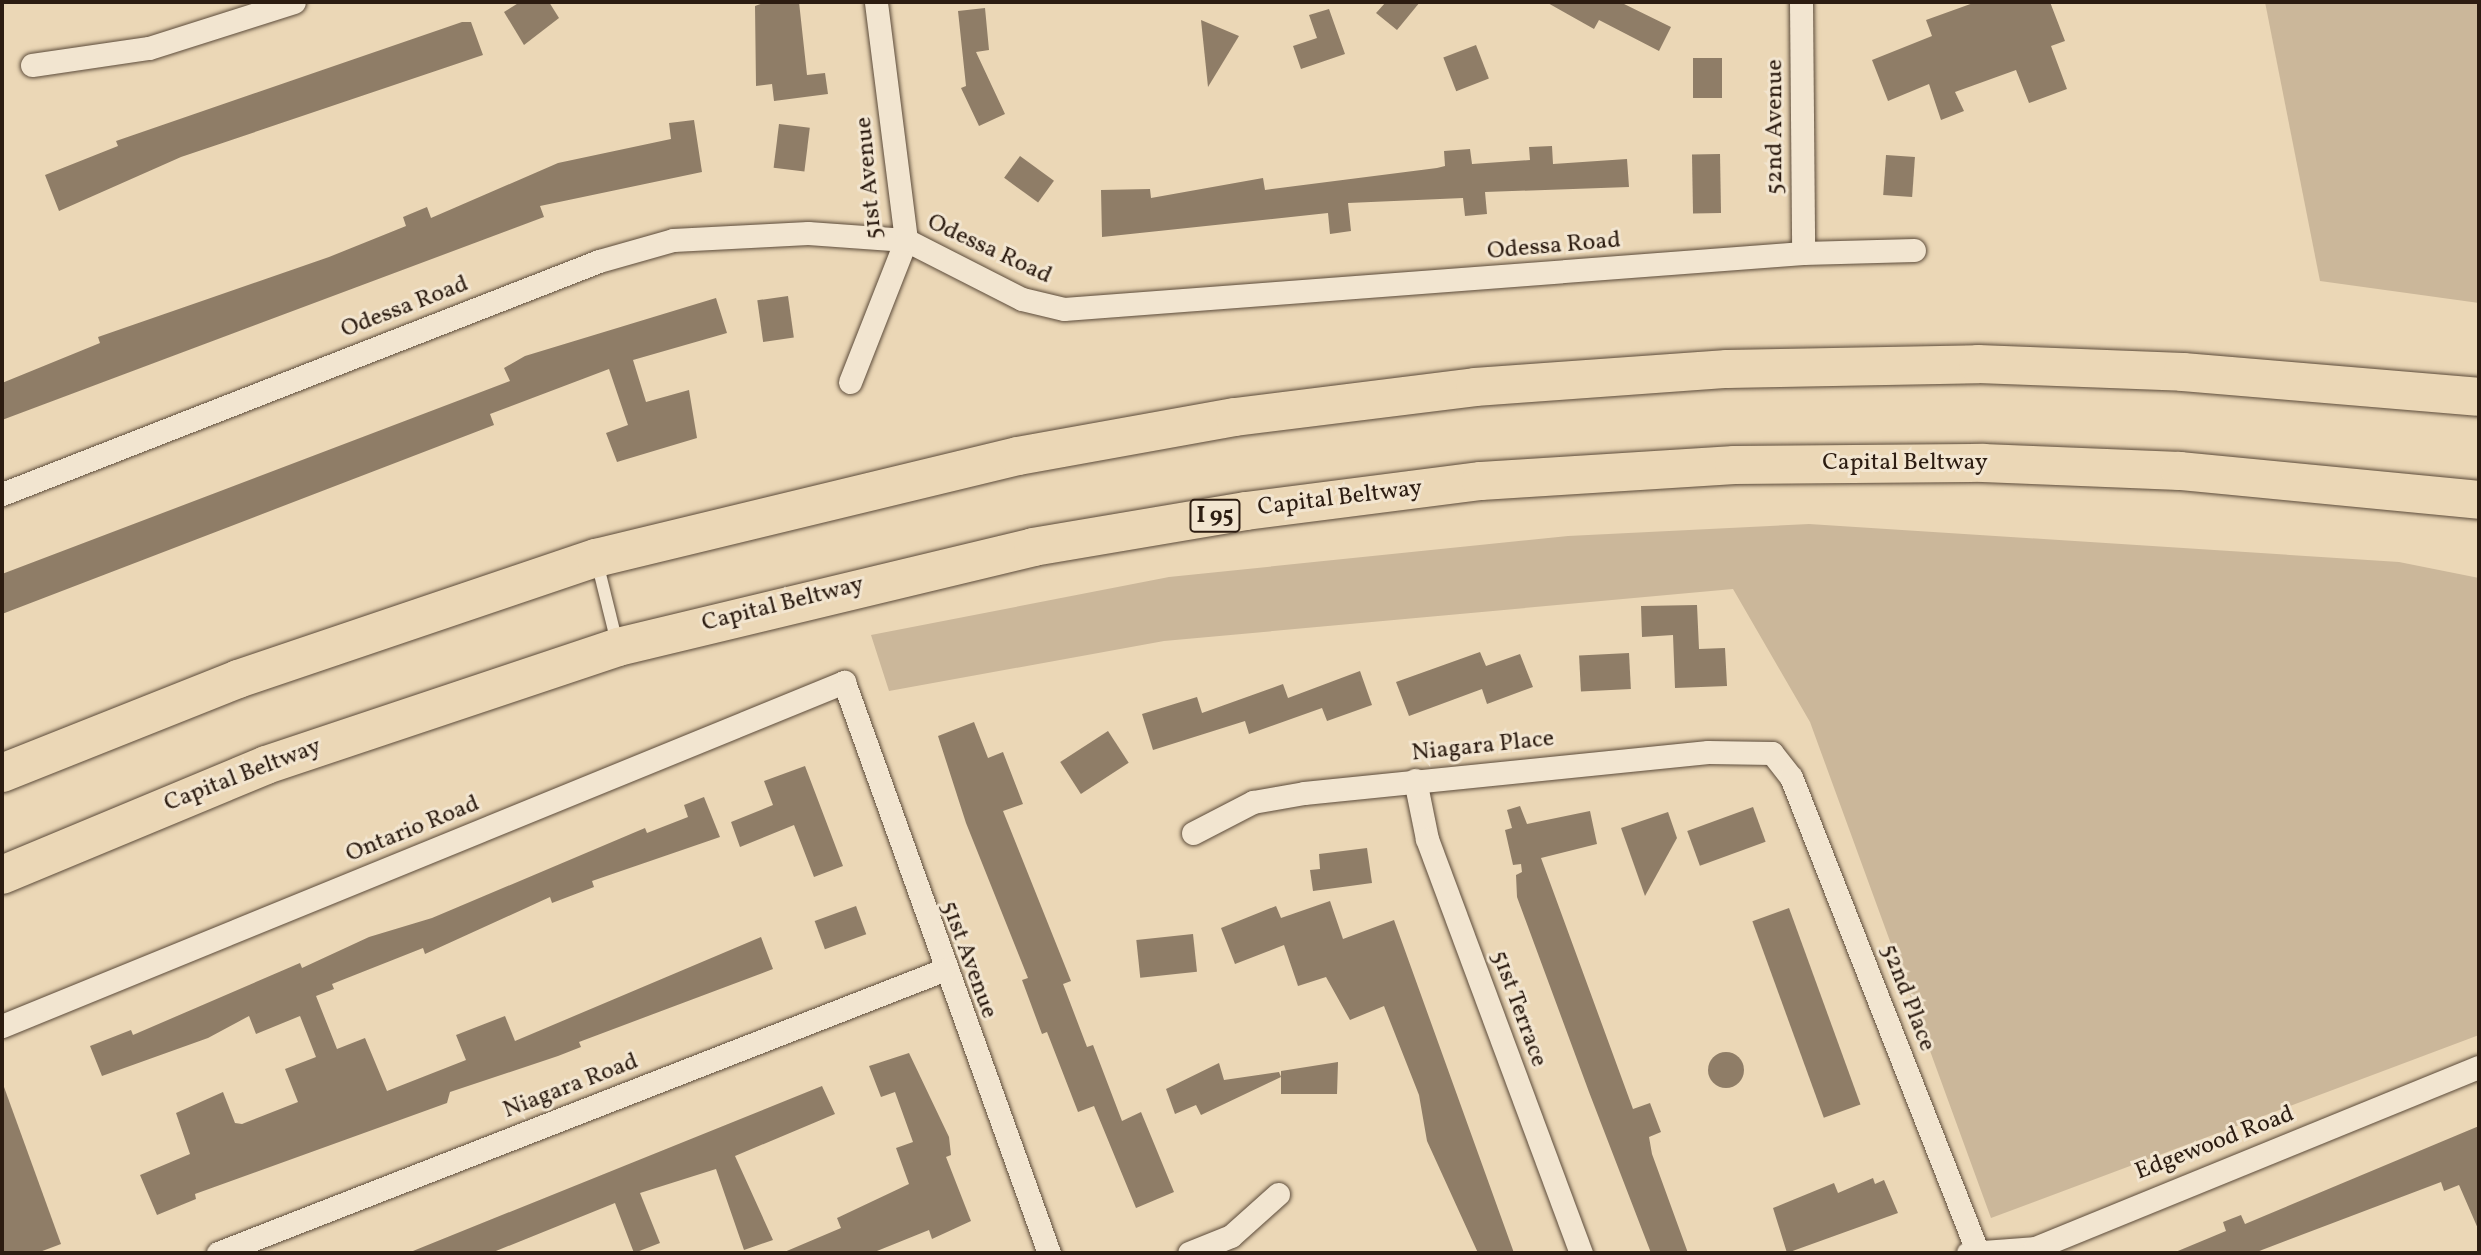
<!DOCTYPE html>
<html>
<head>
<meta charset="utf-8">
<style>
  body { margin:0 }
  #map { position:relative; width:2481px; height:1255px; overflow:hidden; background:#ebd7b6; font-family:Vollkorn,serif }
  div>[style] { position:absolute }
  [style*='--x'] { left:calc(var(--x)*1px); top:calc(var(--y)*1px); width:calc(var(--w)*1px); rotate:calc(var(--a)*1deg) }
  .green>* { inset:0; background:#cbb79a }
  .building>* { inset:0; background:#8f7d67; transform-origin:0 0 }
  .round { border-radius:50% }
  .roads { filter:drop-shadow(0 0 2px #5c4b3a) drop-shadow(0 0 2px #5c4b3a) }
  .service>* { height:12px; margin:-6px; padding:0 6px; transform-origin:6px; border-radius:6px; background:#f2e5d0 }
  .minor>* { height:23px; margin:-11.5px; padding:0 11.5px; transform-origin:11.5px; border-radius:11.5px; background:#f2e5d0 }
  .motorway>* { height:38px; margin:-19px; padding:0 19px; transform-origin:19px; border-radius:19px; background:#ebd7b6 }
  span { translate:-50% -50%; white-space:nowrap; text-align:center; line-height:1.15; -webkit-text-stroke:6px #f2e5d0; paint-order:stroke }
  .shield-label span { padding:2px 5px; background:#f2e5d0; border:2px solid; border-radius:5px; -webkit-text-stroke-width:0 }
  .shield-label { font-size:23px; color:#2c1c11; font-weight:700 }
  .street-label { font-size:24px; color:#2c1c11 }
  .frame { position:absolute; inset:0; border:4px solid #2c1c11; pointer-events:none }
</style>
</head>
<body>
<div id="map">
  <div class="green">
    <i style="clip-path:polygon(2265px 2px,2479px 2px,2479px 303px,2320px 281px)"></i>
    <i style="clip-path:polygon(1809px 524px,2399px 562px,2479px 578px,2479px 1035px,1991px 1218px,1810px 722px,1733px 589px,1164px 641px,889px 691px,871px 635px,1169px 577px,1568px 536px)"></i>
  </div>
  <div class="building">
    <i style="clip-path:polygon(520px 2px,549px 2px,559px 18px,524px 45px,504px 12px)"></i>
    <i style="clip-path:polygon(766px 2px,799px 2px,807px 75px,825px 73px,828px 94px,774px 101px,772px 84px,756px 86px,755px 6px)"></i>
    <i style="clip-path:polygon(1386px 2px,1420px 2px,1397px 30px,1376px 13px)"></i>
    <i style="clip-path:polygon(1546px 2px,1620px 2px,1671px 27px,1659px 51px,1599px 20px,1594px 29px)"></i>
    <i style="clip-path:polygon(1976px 2px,2050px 2px,2065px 41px,2051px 46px,2067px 89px,2029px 103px,2016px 70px,1955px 92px,1964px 111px,1941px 120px,1929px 84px,1888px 101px,1872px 60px,1932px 36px,1926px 20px)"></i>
    <i style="clip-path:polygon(985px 8px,989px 50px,976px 52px,1005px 114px,979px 126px,961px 88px,966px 86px,958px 11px)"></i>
    <i style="clip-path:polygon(1329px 9px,1345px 54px,1301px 69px,1293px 46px,1317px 38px,1309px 15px)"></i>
    <i style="clip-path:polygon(1201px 20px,1239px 36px,1208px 87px)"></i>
    <i style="clip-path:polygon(462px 22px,471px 22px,483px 55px,181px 157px,59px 211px,45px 175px,118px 146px,116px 141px)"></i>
    <i style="left:1476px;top:45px;width:36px;height:35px;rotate:69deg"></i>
    <i style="left:1693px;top:58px;width:29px;height:40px"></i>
    <i style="clip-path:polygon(694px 120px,702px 172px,540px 206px,544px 217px,2px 420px,2px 383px,100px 343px,98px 337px,329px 257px,406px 226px,403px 217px,427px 207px,431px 218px,558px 163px,671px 139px,669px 123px)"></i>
    <i style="left:779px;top:124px;width:31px;height:44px;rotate:7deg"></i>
    <i style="clip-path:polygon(1552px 146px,1553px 164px,1627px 159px,1629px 187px,1485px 192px,1487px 214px,1465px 216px,1463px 198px,1348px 203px,1351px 231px,1330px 234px,1328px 213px,1102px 237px,1101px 190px,1150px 189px,1151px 198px,1263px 178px,1265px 190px,1437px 168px,1445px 166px,1444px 151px,1470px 149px,1472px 164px,1530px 160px,1529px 147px)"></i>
    <i style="left:1720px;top:154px;width:59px;height:28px;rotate:89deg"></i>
    <i style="left:1886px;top:155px;width:29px;height:40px;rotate:4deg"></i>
    <i style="left:1020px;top:156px;width:42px;height:27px;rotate:36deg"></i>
    <i style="left:788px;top:296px;width:42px;height:31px;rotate:82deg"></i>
    <i style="clip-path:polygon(716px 298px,727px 333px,633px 360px,646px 402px,689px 390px,697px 438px,617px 462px,606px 433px,628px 425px,609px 369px,490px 414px,494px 425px,2px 614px,2px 574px,510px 381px,504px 368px,525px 356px)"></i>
    <i style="clip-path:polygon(1697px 605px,1699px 649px,1725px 648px,1727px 686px,1675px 688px,1673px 635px,1642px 637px,1641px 606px)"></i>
    <i style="clip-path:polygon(1480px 652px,1486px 666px,1520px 654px,1533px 687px,1487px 704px,1482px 689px,1409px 716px,1396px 682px)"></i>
    <i style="left:1629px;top:653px;width:36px;height:50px;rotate:87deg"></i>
    <i style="clip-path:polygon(1360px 671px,1372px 705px,1327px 721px,1322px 708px,1249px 734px,1245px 721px,1153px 750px,1142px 714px,1197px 697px,1202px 713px,1283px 684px,1288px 698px)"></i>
    <i style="clip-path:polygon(974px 722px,988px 758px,1003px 752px,1023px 804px,1003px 811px,1071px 981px,1063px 984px,1087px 1047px,1093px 1045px,1122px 1121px,1141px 1112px,1174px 1192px,1136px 1208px,1094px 1106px,1078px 1112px,1047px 1032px,1042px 1034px,1022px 980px,1028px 978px,966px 823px,938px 736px)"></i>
    <i style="left:1108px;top:731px;width:38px;height:57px;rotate:57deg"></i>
    <i style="clip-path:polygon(805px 766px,843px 866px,814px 877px,794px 825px,740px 847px,731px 822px,773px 805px,764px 781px)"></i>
    <i style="clip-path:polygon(704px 797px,720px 837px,592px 881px,594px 887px,552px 903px,550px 897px,425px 954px,423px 948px,332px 984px,334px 989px,316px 996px,337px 1049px,365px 1038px,387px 1091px,466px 1060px,456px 1035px,505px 1016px,515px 1041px,761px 937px,773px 969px,579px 1042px,581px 1047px,558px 1056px,450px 1092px,447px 1103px,195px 1194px,196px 1199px,157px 1215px,140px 1175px,190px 1154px,176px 1113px,223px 1092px,235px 1123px,242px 1124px,298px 1102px,285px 1069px,316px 1057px,300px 1016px,256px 1034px,249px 1016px,208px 1038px,102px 1076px,90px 1046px,131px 1030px,133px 1035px,300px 963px,302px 968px,369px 937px,432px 918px,645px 828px,647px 833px,688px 817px,684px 805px)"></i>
    <i style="clip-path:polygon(1520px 806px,1527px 824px,1590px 811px,1597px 844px,1541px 858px,1633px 1109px,1650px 1103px,1661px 1132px,1649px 1137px,1652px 1154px,1688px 1253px,1651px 1253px,1589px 1092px,1517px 897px,1516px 875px,1522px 872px,1521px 864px,1513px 865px,1505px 830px,1512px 828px,1507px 810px)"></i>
    <i style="left:1753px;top:807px;width:37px;height:70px;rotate:70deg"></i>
    <i style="clip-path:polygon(1668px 812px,1677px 838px,1645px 896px,1621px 828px)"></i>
    <i style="clip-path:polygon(1367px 848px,1372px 883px,1313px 891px,1310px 870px,1320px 869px,1319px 854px)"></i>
    <i style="clip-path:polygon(1330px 901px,1343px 939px,1394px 920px,1514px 1253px,1478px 1253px,1427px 1141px,1419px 1095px,1384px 1006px,1350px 1020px,1326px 977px,1298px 986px,1284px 945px,1235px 964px,1221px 928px,1276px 906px,1281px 918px)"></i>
    <i style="left:856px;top:906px;width:30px;height:44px;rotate:70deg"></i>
    <i style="left:1789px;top:908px;width:209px;height:39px;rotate:70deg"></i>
    <i style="left:1193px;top:934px;width:38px;height:57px;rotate:84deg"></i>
    <i class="round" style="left:1708px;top:1052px;width:36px;height:36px"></i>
    <i style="clip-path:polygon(909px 1053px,949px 1137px,951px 1155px,946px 1157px,971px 1221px,932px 1239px,929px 1230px,872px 1253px,782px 1253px,841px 1228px,837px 1218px,909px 1184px,896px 1148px,913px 1142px,895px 1092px,881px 1097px,869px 1066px)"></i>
    <i style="clip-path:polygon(1338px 1062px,1337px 1094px,1281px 1094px,1281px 1071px)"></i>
    <i style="clip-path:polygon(1219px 1063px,1224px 1080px,1279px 1072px,1281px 1077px,1201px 1115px,1196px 1105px,1175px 1114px,1166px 1089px)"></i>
    <i style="clip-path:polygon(822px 1086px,835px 1114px,735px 1156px,773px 1240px,744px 1250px,716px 1169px,640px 1193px,660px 1243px,634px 1253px,615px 1203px,491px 1253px,408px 1253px)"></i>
    <i style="clip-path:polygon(4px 1087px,61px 1244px,37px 1253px,2px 1253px)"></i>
    <i style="clip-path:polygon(2479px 1126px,2479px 1231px,2459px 1185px,2444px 1191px,2441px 1182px,2254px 1253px,2173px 1253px,2226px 1231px,2223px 1222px,2241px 1215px,2245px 1224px)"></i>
    <i style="clip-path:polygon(1873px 1178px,1875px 1184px,1884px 1180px,1898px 1213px,1787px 1253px,1773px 1208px,1834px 1183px,1838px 1193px)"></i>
  </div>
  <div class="roads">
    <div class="service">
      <i style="--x:597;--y:562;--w:83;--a:76.1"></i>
    </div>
    <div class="minor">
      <i style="--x:1801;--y:2;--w:251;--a:89.5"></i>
      <i style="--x:32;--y:65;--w:118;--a:-8.3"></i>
      <i style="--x:149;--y:48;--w:152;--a:-17.6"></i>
      <i style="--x:850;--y:382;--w:153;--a:-68.5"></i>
      <i style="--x:906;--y:240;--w:240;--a:-97.2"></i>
      <i style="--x:2;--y:494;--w:641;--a:-21.32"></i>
      <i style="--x:599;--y:261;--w:77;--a:-15.8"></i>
      <i style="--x:673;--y:240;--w:135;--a:-3"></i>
      <i style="--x:808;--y:233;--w:98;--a:4.1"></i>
      <i style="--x:906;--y:240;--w:130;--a:27"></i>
      <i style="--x:1022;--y:299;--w:43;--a:13.4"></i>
      <i style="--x:1064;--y:309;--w:741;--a:-4.33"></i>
      <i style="--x:1803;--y:253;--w:111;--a:-1.5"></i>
      <i style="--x:1415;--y:780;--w:60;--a:78.5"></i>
      <i style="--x:1427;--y:839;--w:442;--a:69.6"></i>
      <i style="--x:1193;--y:833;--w:68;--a:-27.3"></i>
      <i style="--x:1253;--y:802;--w:52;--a:-10"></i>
      <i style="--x:1304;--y:793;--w:406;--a:-5.8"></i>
      <i style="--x:1708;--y:752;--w:64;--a:0.9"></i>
      <i style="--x:1772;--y:753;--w:31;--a:52"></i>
      <i style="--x:1791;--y:777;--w:511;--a:68.55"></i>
      <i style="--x:2;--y:1026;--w:910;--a:-22.22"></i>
      <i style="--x:844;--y:682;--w:607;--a:70.25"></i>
      <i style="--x:218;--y:1253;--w:778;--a:-21.32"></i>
      <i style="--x:1189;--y:1253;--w:45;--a:-22"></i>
      <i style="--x:1231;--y:1236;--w:63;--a:-41.8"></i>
      <i style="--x:1968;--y:1253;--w:67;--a:-4.3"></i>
      <i style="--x:2035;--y:1248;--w:479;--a:-22.2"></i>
    </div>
    <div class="motorway">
      <i style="--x:2;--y:773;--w:254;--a:-21.7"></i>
      <i style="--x:238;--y:679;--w:378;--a:-18.7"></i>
      <i style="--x:596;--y:558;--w:434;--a:-13.6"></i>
      <i style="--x:1018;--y:456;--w:220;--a:-10.2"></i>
      <i style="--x:1235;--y:417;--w:242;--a:-7.1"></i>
      <i style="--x:1475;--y:387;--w:253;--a:-4.1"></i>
      <i style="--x:1727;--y:369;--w:251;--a:-1.1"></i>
      <i style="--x:1978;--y:364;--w:205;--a:2.2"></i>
      <i style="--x:2183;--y:372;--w:297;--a:4.8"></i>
      <i style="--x:2;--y:875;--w:286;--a:-22.6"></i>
      <i style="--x:266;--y:765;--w:371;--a:-18.5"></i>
      <i style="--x:618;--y:647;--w:427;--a:-13.5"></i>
      <i style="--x:1033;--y:547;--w:216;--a:-9.6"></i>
      <i style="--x:1246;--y:511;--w:237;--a:-7.3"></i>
      <i style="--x:1481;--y:481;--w:254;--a:-3.6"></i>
      <i style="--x:1734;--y:465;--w:249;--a:-0.5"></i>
      <i style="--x:1983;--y:463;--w:197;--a:2.3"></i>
      <i style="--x:2180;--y:471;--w:300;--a:5.5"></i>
    </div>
  </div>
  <div class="shield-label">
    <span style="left:1215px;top:516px">I 95</span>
  </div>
  <div class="street-label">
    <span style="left:1776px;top:127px;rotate:-90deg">52nd Avenue</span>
    <span style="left:870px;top:178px;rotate:-95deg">51st Avenue</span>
    <span style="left:1554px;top:247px;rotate:-5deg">Odessa Road</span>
    <span style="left:989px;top:250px;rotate:25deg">Odessa Road</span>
    <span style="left:405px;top:308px;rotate:-21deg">Odessa Road</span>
    <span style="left:1905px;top:464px">Capital Beltway</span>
    <span style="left:1340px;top:499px;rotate:-7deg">Capital Beltway</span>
    <span style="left:783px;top:605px;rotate:-14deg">Capital Beltway</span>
    <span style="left:1483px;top:747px;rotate:-6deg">Niagara Place</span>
    <span style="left:243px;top:776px;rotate:-21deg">Capital Beltway</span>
    <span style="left:413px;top:830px;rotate:-22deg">Ontario Road</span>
    <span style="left:968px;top:960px;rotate:70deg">51st Avenue</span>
    <span style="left:1907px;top:998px;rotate:69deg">52nd Place</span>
    <span style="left:1518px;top:1009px;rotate:70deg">51st Terrace</span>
    <span style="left:571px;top:1087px;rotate:-21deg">Niagara Road</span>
    <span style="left:2215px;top:1144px;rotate:-21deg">Edgewood Road</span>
  </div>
  <div class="frame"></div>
</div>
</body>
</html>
